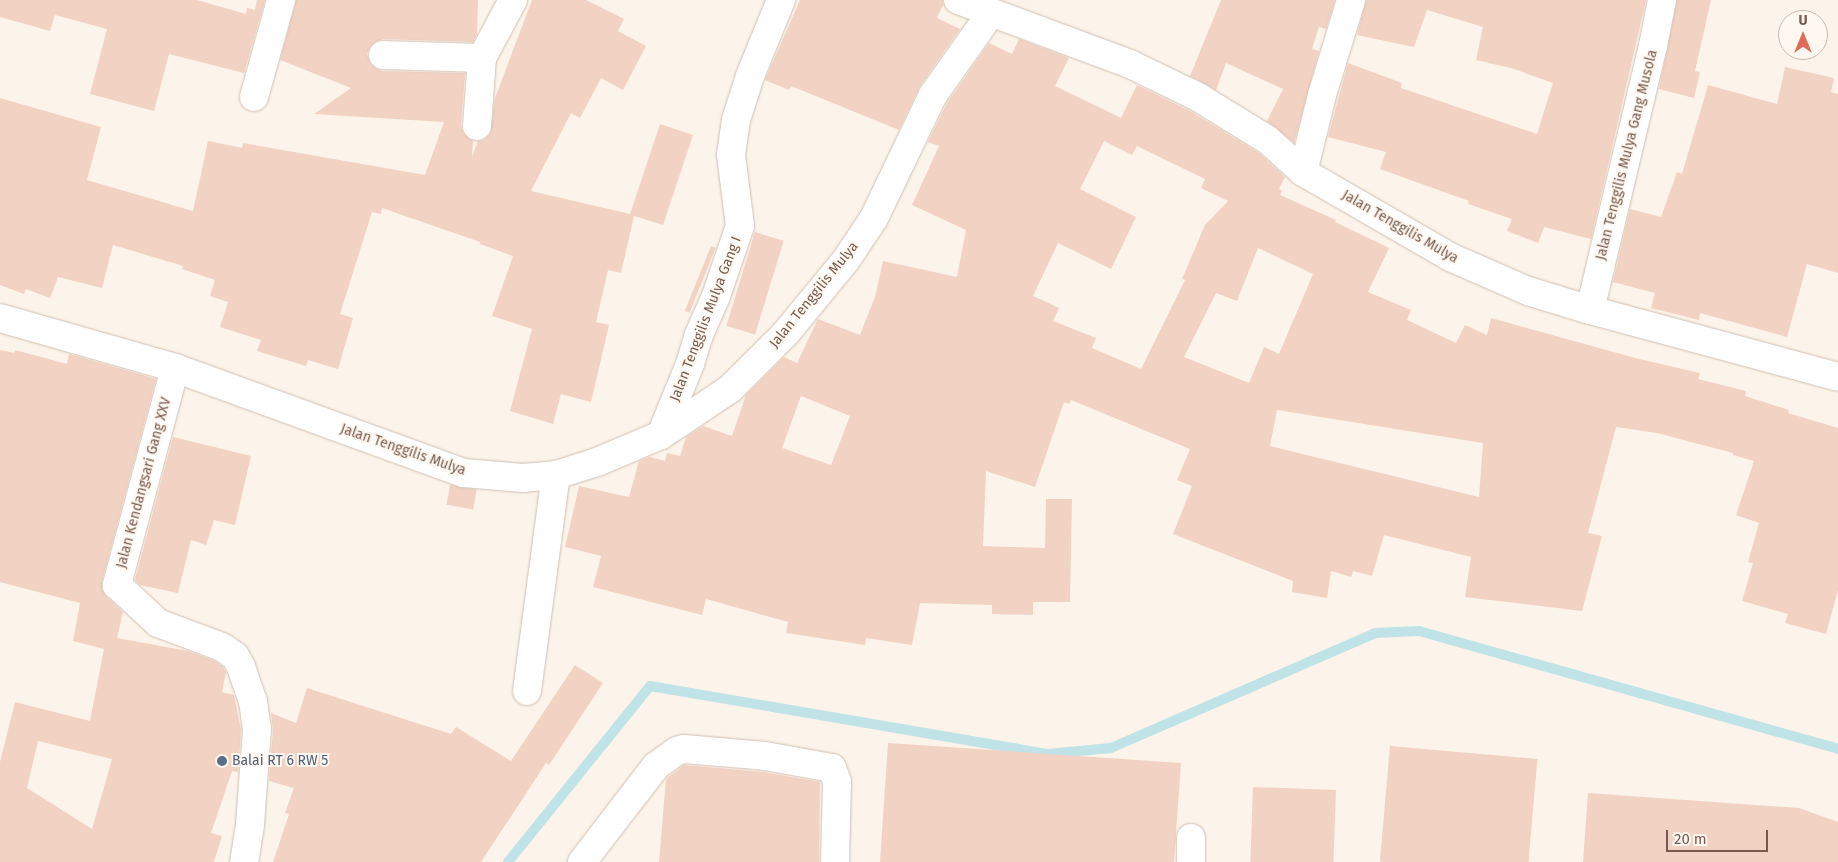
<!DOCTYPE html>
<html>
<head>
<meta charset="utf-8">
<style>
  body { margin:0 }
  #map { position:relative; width:1838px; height:862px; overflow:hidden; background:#fcf4ea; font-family:"Fira Sans",sans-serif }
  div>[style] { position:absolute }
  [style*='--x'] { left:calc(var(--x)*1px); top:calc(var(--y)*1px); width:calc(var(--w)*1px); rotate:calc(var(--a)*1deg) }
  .stream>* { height:10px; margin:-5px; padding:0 5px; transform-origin:5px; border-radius:5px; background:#bfe3e6 }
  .building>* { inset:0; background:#f1d2c3; transform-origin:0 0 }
  .roads { filter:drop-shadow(0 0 1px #d1beb2) drop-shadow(0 0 1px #d1beb2) }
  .minor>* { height:28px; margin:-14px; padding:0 14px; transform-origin:14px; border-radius:14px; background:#fff }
  .dots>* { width:14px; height:14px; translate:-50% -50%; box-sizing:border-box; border:2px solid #fef8f1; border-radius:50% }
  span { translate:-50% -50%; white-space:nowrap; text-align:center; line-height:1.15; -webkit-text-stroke:4px #fef8f1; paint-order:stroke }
  .street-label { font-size:14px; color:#775a4e }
  .service-label { font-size:14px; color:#4e5e75 }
  .left { translate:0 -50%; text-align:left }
  .north { position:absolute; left:1778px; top:10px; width:50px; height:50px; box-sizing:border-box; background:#fef8f1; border:1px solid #c8b9b0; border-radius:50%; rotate:0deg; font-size:14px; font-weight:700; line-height:20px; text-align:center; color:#775a4e }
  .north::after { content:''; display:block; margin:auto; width:18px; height:22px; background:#e16b55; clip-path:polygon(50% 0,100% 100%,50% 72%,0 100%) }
  .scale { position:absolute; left:1666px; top:830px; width:102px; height:22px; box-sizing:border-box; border:2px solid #775a4e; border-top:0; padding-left:6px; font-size:15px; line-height:18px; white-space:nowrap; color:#775a4e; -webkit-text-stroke:4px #fef8f1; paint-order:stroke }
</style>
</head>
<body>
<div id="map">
  <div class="stream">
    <i style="--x:508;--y:862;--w:226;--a:-51.1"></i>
    <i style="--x:650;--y:686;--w:404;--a:9.7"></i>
    <i style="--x:1048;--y:754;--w:63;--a:-5.4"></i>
    <i style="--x:1111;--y:748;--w:288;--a:-23.5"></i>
    <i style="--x:1375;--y:633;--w:44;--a:-2.6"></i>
    <i style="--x:1419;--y:631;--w:435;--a:15.7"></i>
  </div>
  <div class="building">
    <i style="clip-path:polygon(0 0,197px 0,246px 14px,247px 8px,255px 10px,257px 0,265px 0,244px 73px,169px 54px,154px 111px,90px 94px,107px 29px,55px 15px,50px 31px,0 17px)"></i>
    <i style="clip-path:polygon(296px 0,478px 0,477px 34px,473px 42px,383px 39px,375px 42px,370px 47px,367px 54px,370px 63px,375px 68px,382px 71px,465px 73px,461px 125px,463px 133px,473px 141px,472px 157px,478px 141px,484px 140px,490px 134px,495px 98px,532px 0,586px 0,624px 19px,618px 31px,646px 46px,623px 90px,601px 78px,580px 118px,571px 113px,531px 191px,630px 214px,660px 124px,693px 135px,663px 225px,634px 216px,621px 273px,608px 270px,596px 322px,609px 325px,591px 402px,561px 394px,553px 424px,510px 411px,532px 329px,492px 316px,513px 256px,480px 244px,480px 242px,382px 208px,381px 214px,372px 212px,340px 314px,353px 318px,338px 369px,308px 360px,306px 366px,257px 351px,261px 340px,220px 327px,228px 302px,210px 296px,215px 280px,182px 269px,183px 266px,113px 245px,102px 288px,58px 277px,50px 298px,26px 289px,24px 294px,0 285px,0 98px,101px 127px,87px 180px,193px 211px,208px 141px,242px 148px,243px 143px,425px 175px,444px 122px,314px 114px,351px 88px,280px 60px)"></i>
    <i style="clip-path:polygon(800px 0,943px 0,943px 5px,937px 18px,960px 29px,920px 86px,899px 130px,791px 86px,789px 90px,765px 80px)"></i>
    <i style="clip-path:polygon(1221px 0,1335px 0,1326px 29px,1319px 27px,1312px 49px,1319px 51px,1294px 143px,1267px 121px,1283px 89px,1226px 63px,1216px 90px,1190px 76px)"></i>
    <i style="clip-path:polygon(1366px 0,1646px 0,1591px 239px,1544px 227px,1538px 243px,1507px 231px,1512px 219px,1468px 204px,1469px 201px,1380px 169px,1386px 152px,1328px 137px,1348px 63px,1402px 83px,1401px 88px,1537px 134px,1553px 83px,1511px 68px,1476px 60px,1483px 27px,1427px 10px,1414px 47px,1357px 35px)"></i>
    <i style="clip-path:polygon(1677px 0,1711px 0,1695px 71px,1700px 72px,1694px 98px,1659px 89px)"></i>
    <i style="clip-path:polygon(evenodd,1019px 39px,1069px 58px,1055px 86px,1084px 100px,1121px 118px,1137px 85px,1190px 111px,1259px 153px,1285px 177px,1279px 189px,1282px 191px,1280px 195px,1336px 220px,1335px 222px,1389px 248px,1368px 292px,1411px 310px,1407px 320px,1456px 343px,1465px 325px,1487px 335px,1491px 318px,1639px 359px,1700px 373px,1698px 379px,1746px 391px,1745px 396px,1789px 410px,1788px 413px,1838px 428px,1838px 590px,1826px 634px,1785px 623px,1788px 614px,1742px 601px,1753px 563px,1748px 562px,1759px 523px,1736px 515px,1754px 461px,1733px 455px,1733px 453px,1657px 433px,1616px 427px,1588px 533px,1602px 536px,1582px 611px,1465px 597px,1471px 557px,1384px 535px,1372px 576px,1353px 571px,1351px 577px,1331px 571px,1327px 598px,1292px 592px,1293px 581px,1173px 534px,1192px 486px,1177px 480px,1190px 449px,1071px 400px,1069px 404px,1064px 402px,1035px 487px,986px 471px,983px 546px,1045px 548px,1046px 499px,1072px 499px,1070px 602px,1033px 602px,1033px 615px,992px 614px,992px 605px,920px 603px,912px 645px,866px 638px,865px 645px,786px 633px,788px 622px,706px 599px,702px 615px,593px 587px,601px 556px,565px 547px,579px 486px,629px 497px,639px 461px,650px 457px,665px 461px,667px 453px,680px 456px,686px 437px,703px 426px,732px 436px,746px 395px,784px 357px,797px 363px,818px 319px,860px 335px,875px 297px,883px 261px,957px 277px,966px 230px,912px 205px,939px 146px,928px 142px,947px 103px,989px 43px,1012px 54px,1019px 39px,1104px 141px,1132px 155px,1137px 146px,1205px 179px,1201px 188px,1228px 201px,1205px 225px,1182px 279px,1185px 280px,1141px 369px,1092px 348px,1096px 338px,1053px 321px,1059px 308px,1033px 296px,1058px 243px,1111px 269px,1136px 217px,1080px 189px,1104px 141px,1019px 39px,1258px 248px,1313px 274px,1279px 354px,1264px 347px,1249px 383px,1184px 357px,1216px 293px,1237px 301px,1258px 248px,1019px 39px,801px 396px,850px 416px,831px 465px,782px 448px,801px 396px,1019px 39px,1277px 410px,1483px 443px,1479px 497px,1270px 446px,1277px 410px)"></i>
    <i style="clip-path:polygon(1785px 67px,1834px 78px,1831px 92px,1838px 94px,1838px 273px,1807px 264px,1787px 337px,1700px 313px,1699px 320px,1651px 308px,1655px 293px,1613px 282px,1630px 209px,1661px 217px,1677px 172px,1682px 174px,1708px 85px,1777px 104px)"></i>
    <i style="left:755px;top:232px;width:30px;height:98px;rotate:17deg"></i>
    <i style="left:711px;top:246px;width:5px;height:70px;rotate:22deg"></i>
    <i style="clip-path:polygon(evenodd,0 350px,14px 353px,15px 350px,67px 364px,69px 354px,156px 379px,102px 581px,102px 589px,106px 596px,123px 612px,117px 638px,188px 651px,215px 661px,223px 667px,226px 672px,222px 692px,234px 695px,241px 730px,238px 772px,232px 771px,211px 833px,222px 836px,214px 862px,0 862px,0 762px,15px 702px,90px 721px,104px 649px,73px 641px,80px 603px,0 582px,0 350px,38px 741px,112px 759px,92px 829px,27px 788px,38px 741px)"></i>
    <i style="clip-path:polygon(173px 437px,251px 456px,235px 525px,214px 520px,206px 545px,191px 540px,178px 593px,140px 585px,135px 580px)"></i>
    <i style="left:450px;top:485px;width:27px;height:20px;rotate:10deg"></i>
    <i style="clip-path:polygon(575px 665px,603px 683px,549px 765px,546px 763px,481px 862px,273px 862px,289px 814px,285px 813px,294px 788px,269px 781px,273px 730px,271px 713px,296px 723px,307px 688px,451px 734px,456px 727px,511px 761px)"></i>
    <i style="clip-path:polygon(888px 743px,1181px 763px,1174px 862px,880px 862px)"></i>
    <i style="left:1390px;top:746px;width:148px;height:116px;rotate:5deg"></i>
    <i style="clip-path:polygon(684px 765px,763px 772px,820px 782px,819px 862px,659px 862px,666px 779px)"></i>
    <i style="left:1253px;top:787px;width:83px;height:75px;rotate:2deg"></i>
    <i style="clip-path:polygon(1588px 793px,1799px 808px,1838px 822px,1838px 862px,1583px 862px)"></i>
  </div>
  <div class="roads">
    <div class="minor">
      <i style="--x:958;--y:0;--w:184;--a:20.4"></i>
      <i style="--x:1130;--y:64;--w:76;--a:25.9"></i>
      <i style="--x:1198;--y:97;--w:82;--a:31.6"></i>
      <i style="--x:1268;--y:140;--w:47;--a:42.4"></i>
      <i style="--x:1303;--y:172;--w:170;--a:30"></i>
      <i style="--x:1450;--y:257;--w:85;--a:23.6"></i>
      <i style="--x:1528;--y:291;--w:65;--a:17"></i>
      <i style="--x:1590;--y:310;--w:257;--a:15.1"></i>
      <i style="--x:383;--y:55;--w:99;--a:1.7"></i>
      <i style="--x:254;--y:97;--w:101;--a:-74.4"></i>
      <i style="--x:477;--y:126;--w:68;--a:-85.8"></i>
      <i style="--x:482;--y:58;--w:66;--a:-61.9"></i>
      <i style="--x:1303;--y:172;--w:79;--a:-76.1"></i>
      <i style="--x:1322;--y:95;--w:99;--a:-73"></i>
      <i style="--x:1590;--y:310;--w:271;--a:-76.6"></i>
      <i style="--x:1653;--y:46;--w:47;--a:-78.9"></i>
      <i style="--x:0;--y:318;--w:182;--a:15.9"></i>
      <i style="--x:175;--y:368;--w:307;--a:20"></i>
      <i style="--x:464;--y:473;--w:59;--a:4.8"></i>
      <i style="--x:523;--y:478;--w:33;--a:-5"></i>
      <i style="--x:556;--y:475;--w:43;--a:-17.6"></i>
      <i style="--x:597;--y:462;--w:69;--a:-22.9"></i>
      <i style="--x:661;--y:435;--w:83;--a:-33.7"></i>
      <i style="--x:730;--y:389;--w:79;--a:-45"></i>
      <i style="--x:786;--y:333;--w:94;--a:-50.6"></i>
      <i style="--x:846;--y:260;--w:50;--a:-56.3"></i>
      <i style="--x:874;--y:218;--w:136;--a:-64.4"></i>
      <i style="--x:933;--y:95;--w:100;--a:-54.7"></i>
      <i style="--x:175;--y:368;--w:225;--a:105"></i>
      <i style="--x:117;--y:585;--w:56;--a:42.8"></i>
      <i style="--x:158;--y:623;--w:68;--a:20.6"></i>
      <i style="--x:222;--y:647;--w:16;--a:35"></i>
      <i style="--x:235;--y:656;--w:13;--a:61"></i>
      <i style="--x:241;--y:667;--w:36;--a:71"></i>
      <i style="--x:253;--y:701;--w:28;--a:82"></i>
      <i style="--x:257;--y:729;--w:96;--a:94.2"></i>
      <i style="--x:250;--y:825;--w:37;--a:99"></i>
      <i style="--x:661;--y:435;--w:77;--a:-67.8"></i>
      <i style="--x:690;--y:364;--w:28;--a:-73"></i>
      <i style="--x:698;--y:337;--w:45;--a:-66.3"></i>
      <i style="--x:716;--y:296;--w:74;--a:-71.1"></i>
      <i style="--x:740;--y:226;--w:72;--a:-97.2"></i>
      <i style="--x:731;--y:155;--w:35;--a:-82"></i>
      <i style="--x:736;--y:120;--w:46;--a:-72.3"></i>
      <i style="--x:750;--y:76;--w:82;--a:-67.8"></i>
      <i style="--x:527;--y:691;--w:218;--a:-82.4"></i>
      <i style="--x:582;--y:862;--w:121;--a:-52.4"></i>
      <i style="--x:656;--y:766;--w:26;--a:-36"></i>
      <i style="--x:677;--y:751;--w:7;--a:-16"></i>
      <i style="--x:684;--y:749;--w:81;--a:4.9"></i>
      <i style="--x:765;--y:756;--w:68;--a:10.2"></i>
      <i style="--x:832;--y:768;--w:15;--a:70"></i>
      <i style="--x:837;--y:782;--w:80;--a:91.4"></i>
      <i style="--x:1191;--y:862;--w:24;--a:-90"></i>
    </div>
  </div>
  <div class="dots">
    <i style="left:222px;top:761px;background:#5c6f8a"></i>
  </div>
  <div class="street-label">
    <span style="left:1627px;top:155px;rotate:-76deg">Jalan Tenggilis Mulya Gang Musola</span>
    <span style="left:1400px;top:227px;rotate:30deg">Jalan Tenggilis Mulya</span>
    <span style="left:814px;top:295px;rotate:-51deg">Jalan Tenggilis Mulya</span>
    <span style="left:706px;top:319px;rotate:-69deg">Jalan Tenggilis Mulya Gang I</span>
    <span style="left:403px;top:450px;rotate:19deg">Jalan Tenggilis Mulya</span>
    <span style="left:144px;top:483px;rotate:-75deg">Jalan Kendangsari Gang XXV</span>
  </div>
  <div class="service-label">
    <span class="left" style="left:232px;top:761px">Balai RT 6 RW 5</span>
  </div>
  <div class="north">U</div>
  <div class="scale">20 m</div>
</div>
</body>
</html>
